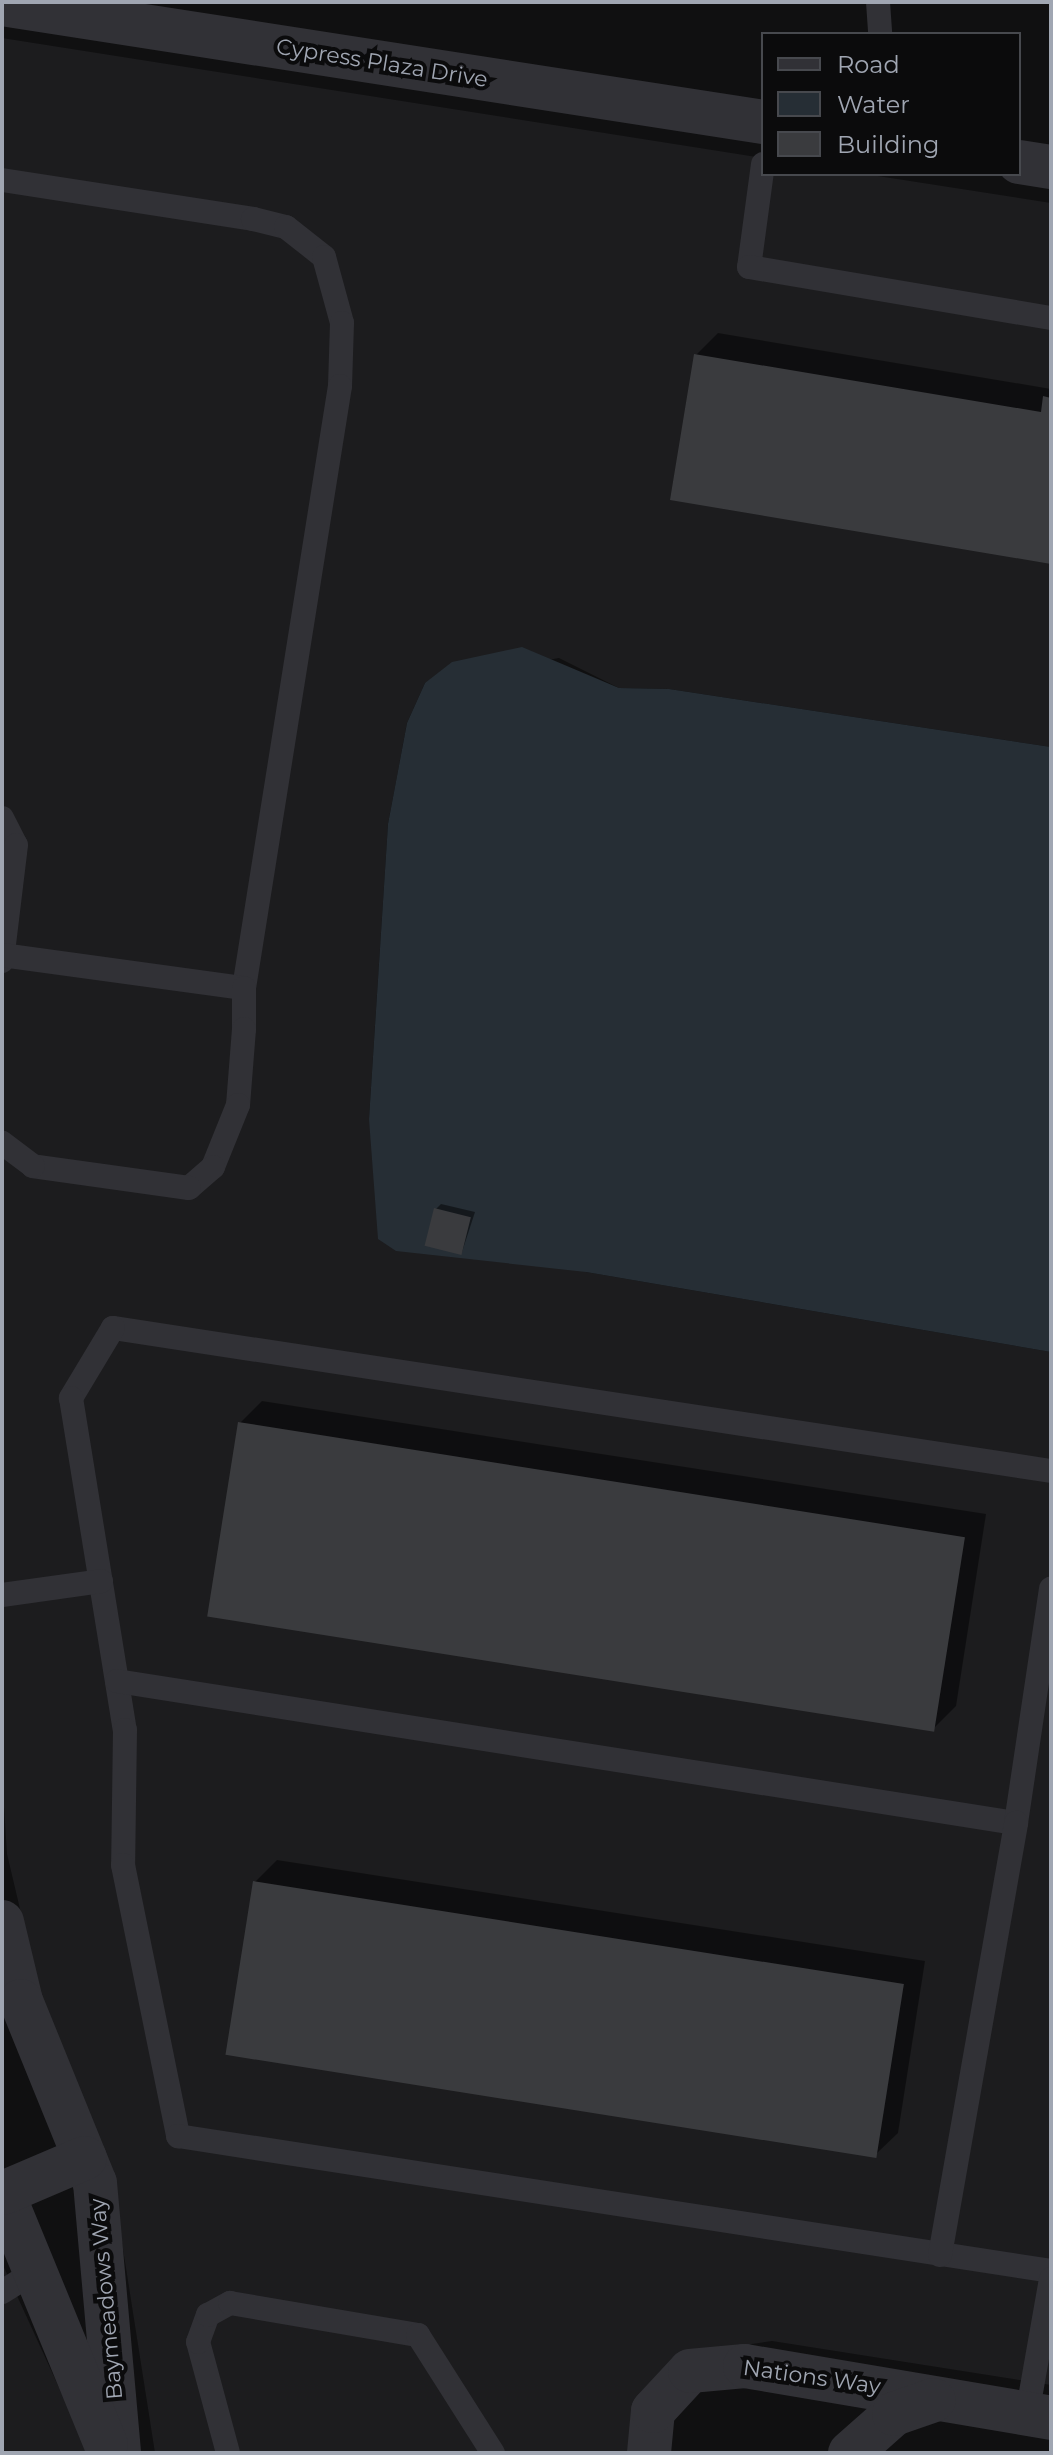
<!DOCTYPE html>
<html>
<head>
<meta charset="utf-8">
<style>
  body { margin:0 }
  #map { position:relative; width:1053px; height:2455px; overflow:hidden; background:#101011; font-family:Montserrat,sans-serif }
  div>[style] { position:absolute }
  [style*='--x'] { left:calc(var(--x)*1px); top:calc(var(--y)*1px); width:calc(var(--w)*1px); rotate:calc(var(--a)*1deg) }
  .built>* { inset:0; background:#1c1c1e }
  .water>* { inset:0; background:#262e35 }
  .shadow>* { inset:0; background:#0007 }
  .building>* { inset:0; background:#3a3b3e; transform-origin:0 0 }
  .service>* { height:24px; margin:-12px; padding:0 12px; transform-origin:12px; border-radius:12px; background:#313136 }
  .minor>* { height:44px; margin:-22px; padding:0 22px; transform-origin:22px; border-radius:22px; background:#313136 }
  .tertiary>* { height:44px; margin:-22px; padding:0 22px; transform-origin:22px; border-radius:22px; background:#313136 }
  span { translate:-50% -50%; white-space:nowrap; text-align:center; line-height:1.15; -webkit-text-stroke:8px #0b0b0c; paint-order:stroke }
  .street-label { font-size:22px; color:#a0a6b2 }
  .frame { position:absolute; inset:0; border:4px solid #a0a6b2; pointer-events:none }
  .legend { position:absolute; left:761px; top:32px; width:260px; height:144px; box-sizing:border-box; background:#0b0b0c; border:2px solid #47494e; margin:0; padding:10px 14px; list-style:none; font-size:24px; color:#a0a6b2 }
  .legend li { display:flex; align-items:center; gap:16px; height:40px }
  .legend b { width:40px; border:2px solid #47494e }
</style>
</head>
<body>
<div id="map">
  <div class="built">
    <i style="clip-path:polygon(2px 38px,763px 158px,763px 174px,865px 174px,1051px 203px,1051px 747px,669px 689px,619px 688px,559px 658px,425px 683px,407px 723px,388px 824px,369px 1119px,586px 1272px,1051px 1352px,1051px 2385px,772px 2341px,685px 2354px,628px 2453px,155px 2453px,110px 2166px,45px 2015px,7px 1854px,2px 1776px)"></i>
    <i style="clip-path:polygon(2px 2263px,89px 2453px,2px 2453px)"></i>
  </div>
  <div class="water">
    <i style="clip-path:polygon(522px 647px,619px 688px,669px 689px,1051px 747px,1051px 1352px,586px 1272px,396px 1251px,378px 1239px,369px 1119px,388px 824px,407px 723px,425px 683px,452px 662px)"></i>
  </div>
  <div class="shadow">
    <i style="clip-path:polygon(718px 333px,1051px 389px,1051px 562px,696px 355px)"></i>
    <i style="clip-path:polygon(441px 1204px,475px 1212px,462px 1252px,436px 1209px)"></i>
    <i style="clip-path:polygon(262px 1401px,986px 1514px,956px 1706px,934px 1728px,240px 1423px)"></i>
    <i style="clip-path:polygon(277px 1860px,925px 1961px,898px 2133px,876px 2154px,255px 1882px)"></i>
  </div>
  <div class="building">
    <i style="clip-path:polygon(694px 354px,1041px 412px,1043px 396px,1051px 398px,1051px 564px,670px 500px)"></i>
    <i style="left:434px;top:1208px;width:38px;height:39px;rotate:14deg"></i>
    <i style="left:238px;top:1422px;width:736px;height:197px;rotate:9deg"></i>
    <i style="left:253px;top:1881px;width:659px;height:176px;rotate:9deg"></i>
  </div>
  <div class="service">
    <i style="--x:878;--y:2;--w:32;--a:86"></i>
    <i style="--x:763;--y:164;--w:104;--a:97.7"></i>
    <i style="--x:749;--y:267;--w:306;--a:9.6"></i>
    <i style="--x:2;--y:180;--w:254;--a:8.8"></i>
    <i style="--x:253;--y:219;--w:34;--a:14"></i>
    <i style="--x:286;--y:227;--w:48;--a:38.3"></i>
    <i style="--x:324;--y:257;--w:68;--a:74.7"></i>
    <i style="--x:342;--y:323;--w:63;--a:91.8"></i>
    <i style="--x:340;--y:386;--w:610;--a:99.06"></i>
    <i style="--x:2;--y:818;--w:30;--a:63"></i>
    <i style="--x:16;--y:845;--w:117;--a:96.9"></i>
    <i style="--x:2;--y:955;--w:244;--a:7.8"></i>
    <i style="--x:244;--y:988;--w:41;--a:90"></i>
    <i style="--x:244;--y:1029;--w:76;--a:94.5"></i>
    <i style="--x:238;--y:1105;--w:67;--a:112"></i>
    <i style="--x:213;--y:1167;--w:32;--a:139"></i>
    <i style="--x:189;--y:1188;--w:158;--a:-172"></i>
    <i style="--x:33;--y:1166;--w:39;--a:-143"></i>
    <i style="--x:1051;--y:1471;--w:949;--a:-171.33"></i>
    <i style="--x:113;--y:1328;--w:82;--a:121"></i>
    <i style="--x:71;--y:1398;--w:336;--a:80.8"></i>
    <i style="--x:125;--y:1730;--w:135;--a:90.8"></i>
    <i style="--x:123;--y:1865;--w:277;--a:78.5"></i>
    <i style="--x:178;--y:2136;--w:883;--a:8.79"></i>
    <i style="--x:2;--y:1595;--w:100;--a:-8"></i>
    <i style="--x:117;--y:1681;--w:910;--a:8.98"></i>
    <i style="--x:1016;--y:1823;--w:237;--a:-81.5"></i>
    <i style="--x:940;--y:2255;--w:439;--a:-80"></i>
    <i style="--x:2;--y:2292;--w:39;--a:-32"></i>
    <i style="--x:1027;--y:2415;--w:138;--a:-80"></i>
    <i style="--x:228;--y:2453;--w:115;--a:-105.1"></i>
    <i style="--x:198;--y:2342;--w:29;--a:-70"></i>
    <i style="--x:208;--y:2315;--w:25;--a:-29"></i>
    <i style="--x:230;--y:2303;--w:191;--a:9.7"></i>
    <i style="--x:418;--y:2335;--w:140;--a:57.6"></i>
  </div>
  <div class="minor">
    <i style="--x:2;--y:1922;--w:81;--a:76.5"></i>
    <i style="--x:21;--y:2001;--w:196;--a:67.9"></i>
    <i style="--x:95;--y:2183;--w:271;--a:84.9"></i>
    <i style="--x:2;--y:2191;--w:274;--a:67.7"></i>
    <i style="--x:3;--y:2193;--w:89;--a:-23.1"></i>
    <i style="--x:649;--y:2453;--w:42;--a:-84.6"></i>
    <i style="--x:653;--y:2411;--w:54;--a:-47.2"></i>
    <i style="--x:690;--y:2371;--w:55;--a:-5.2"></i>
    <i style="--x:745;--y:2366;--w:310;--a:9.6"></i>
    <i style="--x:850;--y:2453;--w:59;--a:-41.6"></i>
    <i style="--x:894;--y:2414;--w:42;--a:-19.3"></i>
  </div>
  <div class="tertiary">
    <i style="--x:2;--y:4;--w:770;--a:8.81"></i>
    <i style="--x:1019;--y:162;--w:32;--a:9"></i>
  </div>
  <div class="street-label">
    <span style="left:382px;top:63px;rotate:9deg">Cypress Plaza Drive</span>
    <span style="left:106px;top:2299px;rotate:-95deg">Baymeadows Way</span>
    <span style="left:812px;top:2377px;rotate:8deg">Nations Way</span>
  </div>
  <div class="frame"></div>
  <ul class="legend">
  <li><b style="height:10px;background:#313136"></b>Road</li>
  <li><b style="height:22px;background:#262e35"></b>Water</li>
  <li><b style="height:22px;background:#3a3b3e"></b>Building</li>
  </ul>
</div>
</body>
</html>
